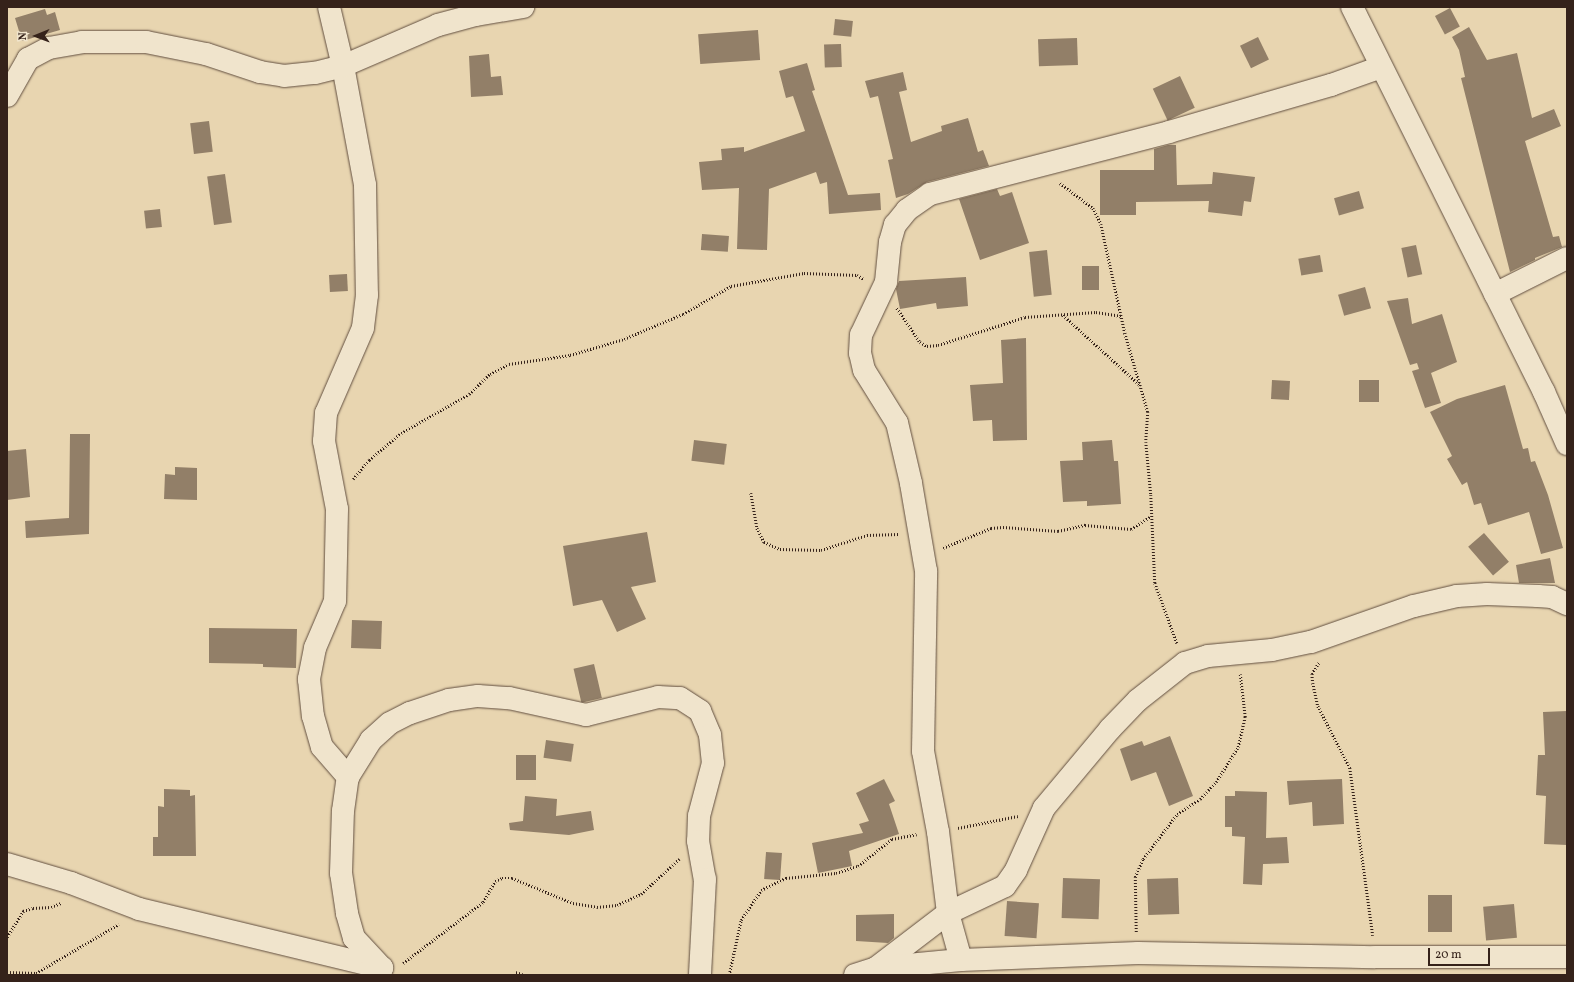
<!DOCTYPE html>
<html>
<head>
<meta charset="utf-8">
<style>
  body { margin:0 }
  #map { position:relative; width:1574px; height:982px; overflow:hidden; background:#e8d5b0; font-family:Vollkorn,serif }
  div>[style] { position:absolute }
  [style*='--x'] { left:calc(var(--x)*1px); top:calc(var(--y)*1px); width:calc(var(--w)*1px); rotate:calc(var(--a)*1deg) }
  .building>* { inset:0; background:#927f68; transform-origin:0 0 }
  .path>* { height:2.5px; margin-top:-1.25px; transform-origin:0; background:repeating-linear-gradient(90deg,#35221a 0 1px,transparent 0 3px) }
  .roads { filter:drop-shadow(0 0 1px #624f40) drop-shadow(0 0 1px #624f40) }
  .minor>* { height:22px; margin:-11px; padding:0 11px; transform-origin:11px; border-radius:11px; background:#f0e4cc }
  .secondary>* { height:22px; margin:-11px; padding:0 11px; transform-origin:11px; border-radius:11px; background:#f0e4cc }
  span { translate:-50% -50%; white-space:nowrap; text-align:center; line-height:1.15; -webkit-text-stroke:4px #f0e4cc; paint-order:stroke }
  .frame { position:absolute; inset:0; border:8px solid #35221a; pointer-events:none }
  .north { position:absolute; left:16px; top:16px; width:40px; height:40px; -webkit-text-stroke:3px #f0e4cc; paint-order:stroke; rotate:269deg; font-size:11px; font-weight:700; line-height:16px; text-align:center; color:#35221a }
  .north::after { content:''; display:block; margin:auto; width:14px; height:18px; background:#35221a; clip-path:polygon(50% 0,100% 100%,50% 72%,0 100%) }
  .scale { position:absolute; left:1428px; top:948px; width:62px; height:18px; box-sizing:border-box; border:2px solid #35221a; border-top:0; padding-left:5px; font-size:12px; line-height:14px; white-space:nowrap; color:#35221a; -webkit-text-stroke:3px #f0e4cc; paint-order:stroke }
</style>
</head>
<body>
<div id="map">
  <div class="building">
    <i style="left:1450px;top:8px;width:21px;height:17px;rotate:62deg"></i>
    <i style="clip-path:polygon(45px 9px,47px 15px,55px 12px,60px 30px,22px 41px,15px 18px)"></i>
    <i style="left:835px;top:19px;width:18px;height:16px;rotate:6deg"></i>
    <i style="clip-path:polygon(1469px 27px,1487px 60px,1517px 53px,1532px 118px,1554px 109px,1561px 126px,1525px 141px,1553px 237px,1559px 236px,1562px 247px,1535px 258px,1535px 260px,1510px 272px,1461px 78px,1465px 77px,1459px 50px,1452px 37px)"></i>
    <i style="left:758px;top:30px;width:30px;height:60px;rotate:86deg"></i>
    <i style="left:1258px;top:37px;width:25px;height:20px;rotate:64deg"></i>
    <i style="left:1077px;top:38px;width:27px;height:39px;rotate:88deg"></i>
    <i style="left:841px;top:44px;width:23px;height:17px;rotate:88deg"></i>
    <i style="clip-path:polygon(489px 54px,491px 77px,501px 76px,503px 95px,471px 97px,469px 56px)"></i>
    <i style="clip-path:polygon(807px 63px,815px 90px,812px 91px,848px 195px,880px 193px,881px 210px,829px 214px,827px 182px,820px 184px,816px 172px,769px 189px,767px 250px,737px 249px,739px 188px,702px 190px,699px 162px,722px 160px,721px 149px,744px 147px,744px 152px,805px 131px,793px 96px,786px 98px,779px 71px)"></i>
    <i style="clip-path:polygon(903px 72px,907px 90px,899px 92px,911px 142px,942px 131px,941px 126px,968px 118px,978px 152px,983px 150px,989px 166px,927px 182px,908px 194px,896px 198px,888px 160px,893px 159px,878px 96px,870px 98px,865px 81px)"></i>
    <i style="left:1180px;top:76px;width:35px;height:30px;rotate:65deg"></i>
    <i style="left:209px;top:121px;width:31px;height:19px;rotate:83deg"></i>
    <i style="clip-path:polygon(1168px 145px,1176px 145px,1177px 185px,1212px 184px,1213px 172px,1255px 177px,1251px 202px,1244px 201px,1242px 216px,1208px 212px,1209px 201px,1136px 202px,1136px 215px,1100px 215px,1100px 170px,1154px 170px,1154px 149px)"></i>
    <i style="left:225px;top:174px;width:49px;height:18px;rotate:82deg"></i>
    <i style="clip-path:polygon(997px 189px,1000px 196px,1012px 192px,1029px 243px,980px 260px,959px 199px)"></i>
    <i style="left:1359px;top:191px;width:18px;height:26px;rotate:74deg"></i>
    <i style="left:160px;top:209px;width:18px;height:16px;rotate:84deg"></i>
    <i style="left:702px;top:234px;width:27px;height:16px;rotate:4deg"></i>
    <i style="left:1416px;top:245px;width:30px;height:15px;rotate:78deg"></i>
    <i style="left:1047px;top:250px;width:45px;height:18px;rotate:84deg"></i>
    <i style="left:1320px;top:255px;width:17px;height:22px;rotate:80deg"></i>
    <i style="left:1082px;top:266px;width:17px;height:24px"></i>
    <i style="left:347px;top:274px;width:17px;height:18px;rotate:87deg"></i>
    <i style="clip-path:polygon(966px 277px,968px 306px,937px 309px,936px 303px,900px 309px,896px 289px,899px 281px)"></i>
    <i style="left:1365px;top:287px;width:22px;height:28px;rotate:74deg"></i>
    <i style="clip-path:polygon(1408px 298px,1412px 324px,1442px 314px,1457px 362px,1431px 373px,1441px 403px,1425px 408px,1412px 371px,1419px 369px,1417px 363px,1410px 365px,1387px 301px)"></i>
    <i style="clip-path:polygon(1026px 338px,1027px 440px,993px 441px,992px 420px,973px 421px,970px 385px,1003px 383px,1001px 340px)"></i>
    <i style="left:1272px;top:380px;width:18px;height:19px;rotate:3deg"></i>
    <i style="left:1359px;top:380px;width:20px;height:22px"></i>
    <i style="clip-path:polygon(1505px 385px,1523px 449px,1528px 448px,1531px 462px,1535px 461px,1548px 495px,1563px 548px,1541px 554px,1529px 512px,1488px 525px,1481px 503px,1474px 505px,1467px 482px,1462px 485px,1447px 459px,1452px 456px,1430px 412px,1457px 399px)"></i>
    <i style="clip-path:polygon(70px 434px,90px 434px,89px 534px,26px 538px,25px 521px,69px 518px)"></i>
    <i style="left:694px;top:440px;width:33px;height:21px;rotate:7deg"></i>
    <i style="clip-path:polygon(1112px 440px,1114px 461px,1118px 461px,1121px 504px,1087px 506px,1087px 501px,1063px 502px,1060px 461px,1083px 460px,1082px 442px)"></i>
    <i style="clip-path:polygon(26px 449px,30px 497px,7px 500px,7px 451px)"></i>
    <i style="clip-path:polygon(175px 467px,197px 468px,197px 500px,164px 499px,165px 474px,175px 475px)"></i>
    <i style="clip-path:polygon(647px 532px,656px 582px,631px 587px,646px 619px,617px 632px,602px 600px,573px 606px,563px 546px)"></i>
    <i style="left:1484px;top:533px;width:38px;height:21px;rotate:49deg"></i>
    <i style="clip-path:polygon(1550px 558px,1555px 583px,1519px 583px,1516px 565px)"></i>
    <i style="left:352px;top:620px;width:30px;height:28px;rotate:2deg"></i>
    <i style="clip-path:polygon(209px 628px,297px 629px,296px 668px,263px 667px,263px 664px,209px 663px)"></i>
    <i style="left:594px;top:664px;width:35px;height:21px;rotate:77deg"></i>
    <i style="clip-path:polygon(1567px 711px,1567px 845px,1544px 844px,1546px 796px,1536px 795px,1538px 755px,1545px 755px,1543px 712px)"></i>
    <i style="clip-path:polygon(1170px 736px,1193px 796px,1169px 806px,1156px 772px,1131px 781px,1120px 749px,1142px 741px,1144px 746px)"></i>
    <i style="left:546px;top:740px;width:28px;height:18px;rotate:8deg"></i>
    <i style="left:516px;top:755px;width:20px;height:25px"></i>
    <i style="clip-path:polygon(884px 779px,895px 801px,889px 804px,899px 834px,849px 851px,852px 866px,818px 873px,812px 843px,863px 833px,859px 824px,869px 821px,856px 793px)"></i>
    <i style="clip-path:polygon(1342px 779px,1344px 824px,1313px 826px,1312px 802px,1289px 805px,1287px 781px)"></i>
    <i style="clip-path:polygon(164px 789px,190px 790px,190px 796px,195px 795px,196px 856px,153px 856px,153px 837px,158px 837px,158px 806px,164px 807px)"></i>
    <i style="clip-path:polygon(1235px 791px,1267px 792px,1266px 838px,1287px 837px,1289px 863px,1263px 864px,1262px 885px,1243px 884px,1245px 837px,1232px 836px,1232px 827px,1225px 827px,1225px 796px,1235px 796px)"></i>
    <i style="clip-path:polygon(525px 796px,557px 799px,556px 816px,591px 811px,594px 830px,569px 835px,510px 830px,509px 823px,523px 821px)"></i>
    <i style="left:766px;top:852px;width:16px;height:27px;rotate:4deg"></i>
    <i style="left:1063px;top:878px;width:37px;height:40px;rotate:2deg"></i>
    <i style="left:1178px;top:878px;width:36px;height:31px;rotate:88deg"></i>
    <i style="left:1428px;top:895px;width:24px;height:37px"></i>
    <i style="left:1007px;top:901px;width:32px;height:35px;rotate:4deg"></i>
    <i style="left:1514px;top:904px;width:34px;height:31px;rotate:85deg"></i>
    <i style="clip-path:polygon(894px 914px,894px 938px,888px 943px,856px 941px,856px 915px)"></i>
  </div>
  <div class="path">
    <i style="--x:1060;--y:183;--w:41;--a:37.1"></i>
    <i style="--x:1093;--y:208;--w:18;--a:63"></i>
    <i style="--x:1101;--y:224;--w:112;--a:77.6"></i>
    <i style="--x:1125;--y:333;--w:82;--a:73.8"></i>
    <i style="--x:1148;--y:412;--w:30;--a:94"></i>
    <i style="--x:1146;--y:442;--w:53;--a:84.6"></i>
    <i style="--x:1151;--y:495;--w:88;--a:87.4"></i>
    <i style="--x:1155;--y:583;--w:64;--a:69.9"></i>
    <i style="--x:897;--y:308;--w:41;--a:55.9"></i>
    <i style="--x:920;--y:342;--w:8;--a:30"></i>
    <i style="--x:927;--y:346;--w:11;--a:-5"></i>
    <i style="--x:938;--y:345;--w:91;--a:-17.8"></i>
    <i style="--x:1025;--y:317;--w:71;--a:-4"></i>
    <i style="--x:1096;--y:312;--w:26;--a:9"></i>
    <i style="--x:1063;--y:315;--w:105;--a:42.3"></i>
    <i style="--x:353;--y:479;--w:25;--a:-50"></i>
    <i style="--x:369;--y:460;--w:42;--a:-40.2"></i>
    <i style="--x:401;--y:433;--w:78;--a:-29.8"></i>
    <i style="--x:469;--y:394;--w:29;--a:-44"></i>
    <i style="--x:490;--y:374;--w:21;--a:-28"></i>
    <i style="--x:509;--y:364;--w:62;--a:-8.4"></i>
    <i style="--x:570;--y:355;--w:56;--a:-16.5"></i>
    <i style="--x:624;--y:339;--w:64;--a:-23"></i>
    <i style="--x:683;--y:314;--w:56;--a:-30.3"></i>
    <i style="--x:731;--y:286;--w:74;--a:-10.1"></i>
    <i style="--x:804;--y:273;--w:53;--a:2.2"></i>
    <i style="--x:857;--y:275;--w:8;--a:30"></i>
    <i style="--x:751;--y:493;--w:36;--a:80"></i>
    <i style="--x:757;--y:528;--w:16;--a:63"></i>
    <i style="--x:764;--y:542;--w:17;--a:24"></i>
    <i style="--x:780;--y:549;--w:41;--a:1.4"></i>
    <i style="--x:821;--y:550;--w:48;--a:-18.1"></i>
    <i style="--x:867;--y:535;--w:32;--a:-2"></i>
    <i style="--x:943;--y:548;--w:52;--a:-22.6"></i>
    <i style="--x:991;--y:528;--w:12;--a:-5"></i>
    <i style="--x:1003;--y:527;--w:55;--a:4.2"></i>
    <i style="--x:1058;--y:531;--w:28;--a:-13"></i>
    <i style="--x:1085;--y:525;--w:46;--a:5"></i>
    <i style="--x:1131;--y:529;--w:24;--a:-33"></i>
    <i style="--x:1319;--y:663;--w:13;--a:122"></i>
    <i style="--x:1312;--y:674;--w:9;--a:84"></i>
    <i style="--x:1313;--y:683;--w:24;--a:78"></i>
    <i style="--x:1318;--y:706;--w:70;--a:62.7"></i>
    <i style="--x:1350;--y:768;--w:169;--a:82.2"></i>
    <i style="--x:958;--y:828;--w:61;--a:-11.3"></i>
    <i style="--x:1136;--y:932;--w:55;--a:-91"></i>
    <i style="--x:1135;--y:877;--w:20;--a:-66"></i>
    <i style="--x:1143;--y:859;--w:56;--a:-52.9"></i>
    <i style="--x:1177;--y:814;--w:27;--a:-33"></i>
    <i style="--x:1200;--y:799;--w:23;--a:-47"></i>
    <i style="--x:1216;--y:782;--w:41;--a:-57.8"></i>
    <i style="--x:1238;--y:747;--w:31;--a:-77"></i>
    <i style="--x:1245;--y:717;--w:43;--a:-96.6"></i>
    <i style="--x:7;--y:937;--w:31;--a:-58"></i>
    <i style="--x:23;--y:911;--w:10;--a:-17"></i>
    <i style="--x:33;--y:908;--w:18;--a:-3"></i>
    <i style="--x:51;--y:907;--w:11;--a:-22"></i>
    <i style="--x:403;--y:963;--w:101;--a:-37.3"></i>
    <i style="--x:483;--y:902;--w:24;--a:-60"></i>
    <i style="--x:495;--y:881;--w:8;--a:-23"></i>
    <i style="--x:502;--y:878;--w:10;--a:0"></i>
    <i style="--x:512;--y:878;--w:66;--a:22.3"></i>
    <i style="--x:573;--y:903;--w:24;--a:9"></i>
    <i style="--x:597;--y:907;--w:20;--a:-6"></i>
    <i style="--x:617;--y:905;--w:26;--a:-25"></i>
    <i style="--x:641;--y:894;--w:52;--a:-42.6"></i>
    <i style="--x:7;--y:972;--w:29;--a:2"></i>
    <i style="--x:36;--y:973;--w:96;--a:-30.6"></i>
    <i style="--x:516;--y:972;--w:9;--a:21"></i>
    <i style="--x:729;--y:975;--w:56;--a:-77.7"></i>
    <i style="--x:741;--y:920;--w:36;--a:-56"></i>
    <i style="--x:761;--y:890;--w:28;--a:-26"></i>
    <i style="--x:786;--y:878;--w:50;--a:-5.7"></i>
    <i style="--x:836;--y:873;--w:23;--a:-18"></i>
    <i style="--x:858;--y:866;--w:43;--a:-38.5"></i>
    <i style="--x:892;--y:839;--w:25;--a:-11"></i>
  </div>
  <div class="roads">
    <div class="minor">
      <i style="--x:329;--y:7;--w:61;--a:76.7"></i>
      <i style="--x:343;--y:66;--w:121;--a:79.5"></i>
      <i style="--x:365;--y:185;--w:110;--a:89"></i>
      <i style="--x:367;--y:295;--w:33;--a:97"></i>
      <i style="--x:363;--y:328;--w:93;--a:113.5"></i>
      <i style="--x:326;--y:413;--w:28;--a:94"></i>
      <i style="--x:324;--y:441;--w:69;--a:79.2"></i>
      <i style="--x:337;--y:509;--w:92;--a:91.2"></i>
      <i style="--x:335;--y:601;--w:51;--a:113.1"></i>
      <i style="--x:315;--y:648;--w:32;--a:101"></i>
      <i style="--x:309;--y:679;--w:37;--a:84"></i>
      <i style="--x:313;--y:716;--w:32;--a:74"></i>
      <i style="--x:322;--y:747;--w:40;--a:49"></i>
      <i style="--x:7;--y:96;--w:43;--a:-60.4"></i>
      <i style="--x:28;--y:59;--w:24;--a:-28"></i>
      <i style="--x:49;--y:48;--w:34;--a:-10"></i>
      <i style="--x:82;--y:42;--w:64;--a:0"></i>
      <i style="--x:146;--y:42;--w:61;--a:11.3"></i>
      <i style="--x:206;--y:54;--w:57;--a:18.4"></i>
      <i style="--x:260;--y:72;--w:24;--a:9"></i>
      <i style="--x:284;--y:76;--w:31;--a:-6"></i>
      <i style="--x:315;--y:73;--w:29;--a:-14"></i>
      <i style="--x:343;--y:66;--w:103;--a:-23.3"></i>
      <i style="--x:438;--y:25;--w:39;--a:-15"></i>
      <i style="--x:476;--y:15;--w:48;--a:-9.7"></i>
      <i style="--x:1495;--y:294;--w:80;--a:-26.6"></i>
      <i style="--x:7;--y:864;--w:67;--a:16.5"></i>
      <i style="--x:71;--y:883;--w:73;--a:20.9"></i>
      <i style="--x:139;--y:909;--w:250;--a:13.6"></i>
      <i style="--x:961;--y:960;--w:49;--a:-105.5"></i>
      <i style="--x:948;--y:913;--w:82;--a:-97"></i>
      <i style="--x:938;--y:832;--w:82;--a:-100.5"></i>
      <i style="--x:923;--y:751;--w:180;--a:-89"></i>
      <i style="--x:926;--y:571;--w:89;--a:-99.7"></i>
      <i style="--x:911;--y:483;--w:62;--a:-103.1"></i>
      <i style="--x:897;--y:423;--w:62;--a:-121.9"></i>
      <i style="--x:864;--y:370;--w:17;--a:-103"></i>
      <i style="--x:860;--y:353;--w:18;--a:-87"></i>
      <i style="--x:861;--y:335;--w:59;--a:-64.7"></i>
      <i style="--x:886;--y:282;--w:40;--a:-84.3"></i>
      <i style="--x:890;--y:242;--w:18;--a:-74"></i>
      <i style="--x:895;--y:225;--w:19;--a:-51"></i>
      <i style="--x:907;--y:210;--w:28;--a:-35"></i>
      <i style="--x:930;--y:194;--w:247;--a:-14.5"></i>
      <i style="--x:1169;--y:132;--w:169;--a:-16.2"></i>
      <i style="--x:1331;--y:85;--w:53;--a:-19.8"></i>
      <i style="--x:876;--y:968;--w:91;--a:-37.4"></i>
      <i style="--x:948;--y:913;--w:63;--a:-25.3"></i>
      <i style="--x:1005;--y:886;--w:19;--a:-55"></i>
      <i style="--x:1016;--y:870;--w:68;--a:-65.7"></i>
      <i style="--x:1044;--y:808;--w:103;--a:-50.1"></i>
      <i style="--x:1110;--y:729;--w:40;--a:-46"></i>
      <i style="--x:1138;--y:700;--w:60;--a:-38.2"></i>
      <i style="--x:1185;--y:663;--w:24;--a:-17"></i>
      <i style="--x:1208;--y:656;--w:64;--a:-5.4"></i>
      <i style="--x:1272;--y:650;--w:40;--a:-12"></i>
      <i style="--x:1311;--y:642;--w:109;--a:-19.3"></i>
      <i style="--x:1414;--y:606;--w:44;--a:-13.1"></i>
      <i style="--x:1457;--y:596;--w:30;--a:-4"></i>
      <i style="--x:1487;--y:594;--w:51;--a:2.2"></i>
      <i style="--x:1538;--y:596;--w:14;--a:4"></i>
      <i style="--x:1552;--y:597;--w:17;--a:25"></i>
      <i style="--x:379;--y:975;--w:8;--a:-67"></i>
      <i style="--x:382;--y:968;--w:41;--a:-133"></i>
      <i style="--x:354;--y:938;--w:26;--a:-106"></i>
      <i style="--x:347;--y:913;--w:40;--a:-98.5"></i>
      <i style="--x:341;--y:873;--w:62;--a:-88.2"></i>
      <i style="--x:343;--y:811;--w:34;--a:-82"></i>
      <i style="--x:348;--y:777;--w:44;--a:-58.1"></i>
      <i style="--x:371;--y:740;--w:25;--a:-42"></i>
      <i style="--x:390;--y:723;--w:22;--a:-27"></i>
      <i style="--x:410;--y:713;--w:41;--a:-18.4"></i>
      <i style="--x:449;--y:700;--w:29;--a:-8"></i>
      <i style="--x:478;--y:696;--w:31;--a:4"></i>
      <i style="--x:509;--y:698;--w:79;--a:12.4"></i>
      <i style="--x:586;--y:715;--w:74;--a:-14"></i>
      <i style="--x:658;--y:697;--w:22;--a:3"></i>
      <i style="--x:680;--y:698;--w:24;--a:33"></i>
      <i style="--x:700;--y:711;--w:26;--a:67"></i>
      <i style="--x:710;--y:735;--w:28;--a:84"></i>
      <i style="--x:713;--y:763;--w:55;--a:104.8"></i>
      <i style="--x:699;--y:816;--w:25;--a:92"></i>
      <i style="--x:698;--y:841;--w:39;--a:80"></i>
      <i style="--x:705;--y:879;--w:96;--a:93"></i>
      <i style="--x:855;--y:975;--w:22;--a:-18"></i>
      <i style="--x:876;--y:968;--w:85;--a:-5.4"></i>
      <i style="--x:961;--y:960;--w:177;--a:-2.3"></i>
      <i style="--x:1138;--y:953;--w:237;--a:1"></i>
      <i style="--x:1375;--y:957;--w:192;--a:0"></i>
    </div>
    <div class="secondary">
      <i style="--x:1352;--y:7;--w:430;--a:63.5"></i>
      <i style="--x:1544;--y:392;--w:57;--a:66.1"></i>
    </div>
  </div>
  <div class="frame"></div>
  <div class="north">N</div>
  <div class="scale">20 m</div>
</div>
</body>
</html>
